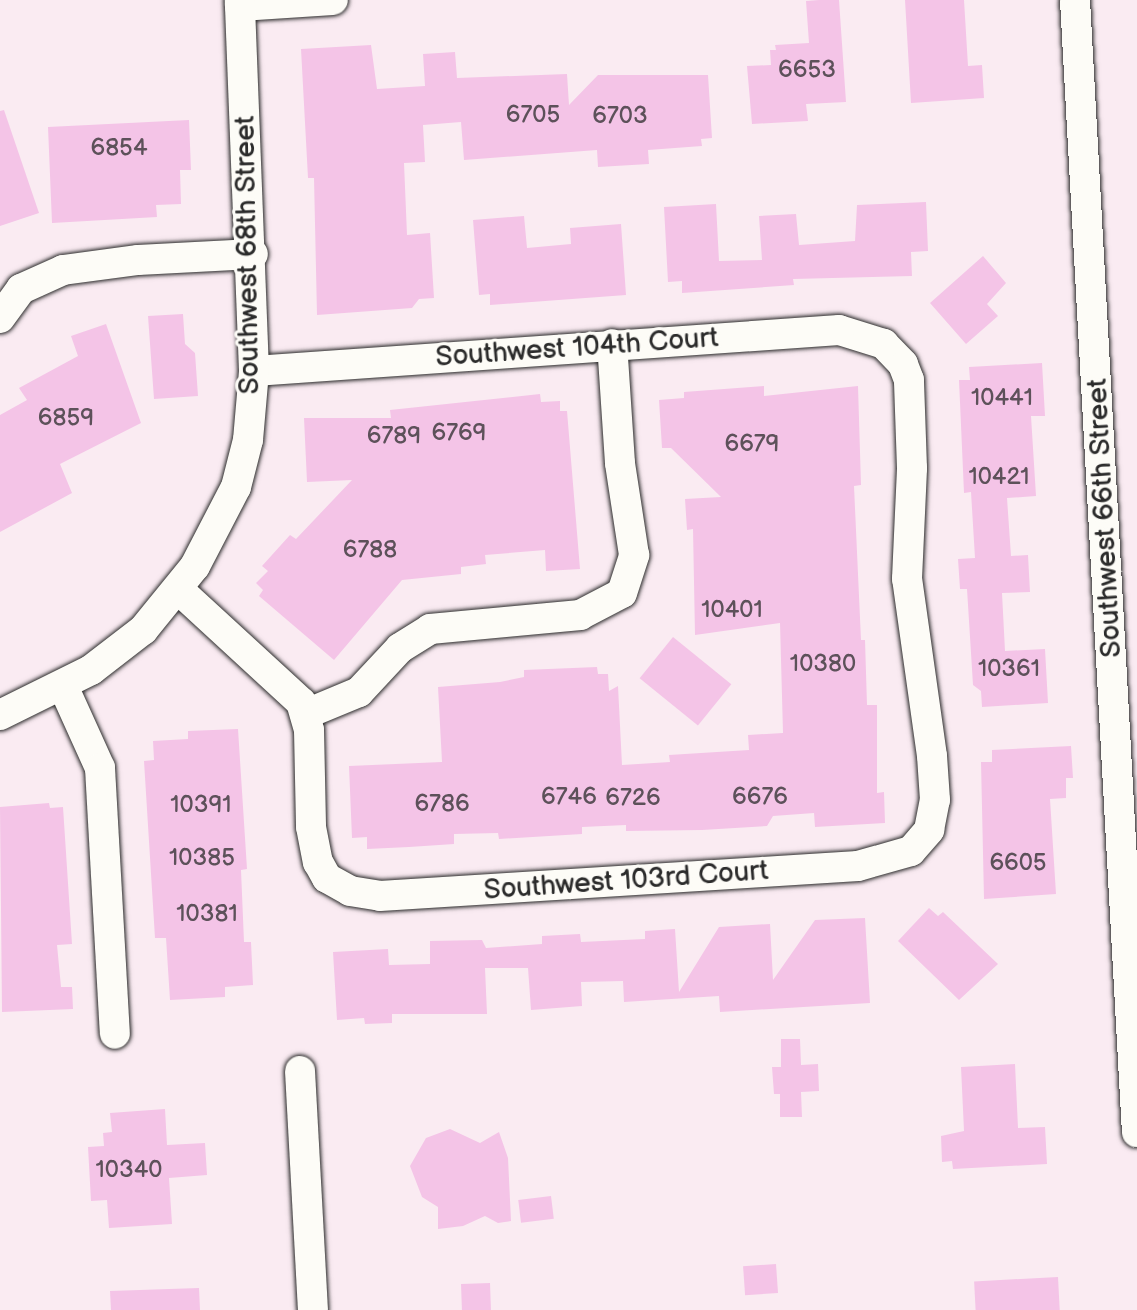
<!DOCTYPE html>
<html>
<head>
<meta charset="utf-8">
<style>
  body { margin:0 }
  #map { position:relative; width:1137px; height:1310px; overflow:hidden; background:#faebf2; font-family:"Balsamiq Sans",sans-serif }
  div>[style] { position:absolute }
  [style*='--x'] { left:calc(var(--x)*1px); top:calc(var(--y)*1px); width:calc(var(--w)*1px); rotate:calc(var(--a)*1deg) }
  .building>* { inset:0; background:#f4c4e7; transform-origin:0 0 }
  .roads { filter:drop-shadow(0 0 2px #2b2b2b) drop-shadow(0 0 2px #2b2b2b) }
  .minor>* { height:30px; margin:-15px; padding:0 15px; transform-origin:15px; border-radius:15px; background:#fdfcf7 }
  span { translate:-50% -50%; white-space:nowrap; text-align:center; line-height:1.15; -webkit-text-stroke:6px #fdfcf7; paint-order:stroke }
  .number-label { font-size:24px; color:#5d515a }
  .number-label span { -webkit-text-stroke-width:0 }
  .street-label { font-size:28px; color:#2b2b2b }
</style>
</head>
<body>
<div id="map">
  <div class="building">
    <i style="clip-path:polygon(819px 0,839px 0,846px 102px,806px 104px,808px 121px,752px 124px,747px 66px,771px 65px,770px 50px,776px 50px,775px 45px,809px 43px,806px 1px)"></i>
    <i style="clip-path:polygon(905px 0,964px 0,968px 66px,982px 65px,984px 98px,911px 103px)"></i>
    <i style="clip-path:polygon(371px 45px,377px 89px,425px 86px,423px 54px,455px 52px,457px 78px,567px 74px,569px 105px,598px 75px,708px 75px,712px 138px,701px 139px,702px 146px,648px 150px,649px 164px,598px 167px,597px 150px,464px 160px,461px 122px,423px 125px,425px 162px,404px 163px,407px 235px,430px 233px,434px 298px,419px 299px,412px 308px,317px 315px,314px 178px,308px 178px,301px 49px)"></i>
    <i style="clip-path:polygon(4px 110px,39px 213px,0 226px,0 111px)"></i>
    <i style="clip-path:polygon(189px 120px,191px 170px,180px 170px,181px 204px,156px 205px,157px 217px,52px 223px,48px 127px)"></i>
    <i style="clip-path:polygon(926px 202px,928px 251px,911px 252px,912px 276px,793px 279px,794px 285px,682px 293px,682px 281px,668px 282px,664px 207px,716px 204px,719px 261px,762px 260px,759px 216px,796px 214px,799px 245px,855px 241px,857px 205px)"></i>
    <i style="clip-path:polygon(524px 216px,527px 248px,571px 244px,570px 228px,621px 224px,626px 295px,490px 305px,490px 294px,479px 295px,473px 220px)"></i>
    <i style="clip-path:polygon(983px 256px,1006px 283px,987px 304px,998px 316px,966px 344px,930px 303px)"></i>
    <i style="clip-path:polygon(183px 314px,185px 344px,195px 353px,198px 396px,154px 399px,148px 316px)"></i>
    <i style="clip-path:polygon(106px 324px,141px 423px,60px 464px,72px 493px,0 532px,0 415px,27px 400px,19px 388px,78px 356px,71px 336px)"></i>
    <i style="clip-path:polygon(1042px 363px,1045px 416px,1031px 416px,1036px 496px,1007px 498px,1011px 556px,1028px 555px,1030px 592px,1002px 593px,1005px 651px,1045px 649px,1048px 703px,982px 707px,981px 691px,973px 685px,967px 589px,960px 589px,958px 559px,975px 558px,971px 492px,964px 493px,959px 380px,970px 380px,969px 367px)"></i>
    <i style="clip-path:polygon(764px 386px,764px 396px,858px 386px,861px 485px,854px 486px,861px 640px,865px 640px,867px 705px,877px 705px,877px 793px,884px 792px,885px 823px,815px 827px,814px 813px,773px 816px,767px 826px,702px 830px,626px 831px,626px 825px,582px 827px,582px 834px,499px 839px,498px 833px,454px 834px,454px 844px,409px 847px,367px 849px,367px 837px,352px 838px,349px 766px,442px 762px,438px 687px,500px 682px,524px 677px,524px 670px,597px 667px,598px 674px,608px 674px,609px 691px,618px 686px,622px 765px,670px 762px,669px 755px,749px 750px,748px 735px,783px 733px,780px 623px,695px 635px,693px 529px,687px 530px,685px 499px,721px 497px,671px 448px,662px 448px,659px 400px,684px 398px,684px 392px)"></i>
    <i style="clip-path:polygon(540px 394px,541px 402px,560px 401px,560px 411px,567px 411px,580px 569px,546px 571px,545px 550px,485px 555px,486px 564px,461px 567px,461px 574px,402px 580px,334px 660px,259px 596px,263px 590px,256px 583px,268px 571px,262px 566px,290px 535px,296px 539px,352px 480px,307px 482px,304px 418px,391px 418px,390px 410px)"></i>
    <i style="left:673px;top:637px;width:75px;height:53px;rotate:39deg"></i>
    <i style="clip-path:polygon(238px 729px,247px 869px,241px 870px,244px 942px,251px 942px,253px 985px,225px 987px,225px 997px,170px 1000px,166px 938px,155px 938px,144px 761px,154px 760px,153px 741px,188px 739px,188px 731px)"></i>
    <i style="clip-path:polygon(1071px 746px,1073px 778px,1066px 778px,1066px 798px,1050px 799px,1056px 894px,984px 899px,981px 762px,992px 762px,992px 750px)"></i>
    <i style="clip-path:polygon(49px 803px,50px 808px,63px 807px,72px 944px,57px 945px,61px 987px,72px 987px,73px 1009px,2px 1012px,0 807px)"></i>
    <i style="clip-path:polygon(929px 908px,938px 916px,943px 912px,998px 964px,959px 1000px,898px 941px)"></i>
    <i style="clip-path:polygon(865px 918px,870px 1003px,720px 1012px,719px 996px,624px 1002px,623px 981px,581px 982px,582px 1006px,531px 1010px,528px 968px,485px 968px,487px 1014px,392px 1014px,392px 1023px,365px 1024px,364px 1018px,337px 1020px,333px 952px,388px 949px,389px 965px,430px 964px,430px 941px,482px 940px,486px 948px,542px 944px,542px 936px,580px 934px,581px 942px,645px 939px,645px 931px,675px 929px,679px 992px,719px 927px,770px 924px,773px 980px,815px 920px)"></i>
    <i style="clip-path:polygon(781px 1039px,800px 1039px,801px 1065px,818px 1064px,819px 1091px,801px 1092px,802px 1117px,780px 1117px,780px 1094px,774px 1094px,772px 1067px,781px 1067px)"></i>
    <i style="clip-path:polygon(1015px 1064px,1018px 1128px,1045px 1127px,1047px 1164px,953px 1169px,952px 1161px,942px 1162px,941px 1136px,964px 1131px,961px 1067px)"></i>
    <i style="clip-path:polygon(165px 1109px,167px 1145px,205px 1143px,207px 1175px,169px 1178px,172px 1224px,109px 1228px,107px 1200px,91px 1201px,88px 1147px,104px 1146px,103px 1133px,112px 1132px,110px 1113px)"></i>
    <i style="clip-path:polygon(450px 1129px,480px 1143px,499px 1132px,508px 1158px,511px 1221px,498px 1223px,485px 1216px,463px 1226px,438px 1229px,438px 1207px,422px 1197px,410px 1166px,426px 1138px)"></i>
    <i style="left:551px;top:1196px;width:23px;height:33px;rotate:83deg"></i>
    <i style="left:776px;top:1264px;width:29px;height:33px;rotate:86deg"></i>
    <i style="left:1058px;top:1277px;width:33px;height:84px;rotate:87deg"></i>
    <i style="left:490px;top:1283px;width:27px;height:29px;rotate:88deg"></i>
    <i style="clip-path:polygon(199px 1288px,200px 1310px,111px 1310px,110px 1291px)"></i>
  </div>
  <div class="roads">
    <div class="minor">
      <i style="--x:1075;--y:0;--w:1134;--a:86.87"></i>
      <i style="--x:240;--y:6;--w:93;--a:-3.7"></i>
      <i style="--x:0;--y:318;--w:36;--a:-54"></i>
      <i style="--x:21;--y:289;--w:46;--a:-24.3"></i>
      <i style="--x:63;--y:270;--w:76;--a:-7.6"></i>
      <i style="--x:138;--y:260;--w:115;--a:-3"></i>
      <i style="--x:179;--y:590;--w:166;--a:42.6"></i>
      <i style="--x:301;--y:702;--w:29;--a:74"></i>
      <i style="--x:309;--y:730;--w:97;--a:88.8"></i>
      <i style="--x:311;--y:827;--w:36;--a:79"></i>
      <i style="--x:318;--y:862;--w:18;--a:61"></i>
      <i style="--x:327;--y:878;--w:26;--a:29"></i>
      <i style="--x:350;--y:891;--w:30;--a:9"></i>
      <i style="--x:380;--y:896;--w:479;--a:-3.6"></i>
      <i style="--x:858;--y:866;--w:55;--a:-15.8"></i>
      <i style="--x:911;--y:851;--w:28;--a:-49"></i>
      <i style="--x:929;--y:830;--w:31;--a:-79"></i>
      <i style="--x:935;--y:800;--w:44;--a:-93.9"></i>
      <i style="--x:932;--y:756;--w:179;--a:-98"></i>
      <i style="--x:907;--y:579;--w:111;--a:-87.4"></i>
      <i style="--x:912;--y:468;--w:88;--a:-92"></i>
      <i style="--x:909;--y:380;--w:17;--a:-111"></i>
      <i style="--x:903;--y:364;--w:28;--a:-134"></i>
      <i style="--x:884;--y:344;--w:47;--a:-162.7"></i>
      <i style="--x:839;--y:330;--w:586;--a:175.99"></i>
      <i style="--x:63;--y:686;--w:90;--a:65.7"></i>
      <i style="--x:100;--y:768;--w:266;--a:86.8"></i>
      <i style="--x:306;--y:714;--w:57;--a:-22.5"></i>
      <i style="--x:359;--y:692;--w:60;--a:-47"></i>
      <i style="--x:400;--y:648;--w:36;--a:-32"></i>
      <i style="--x:430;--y:629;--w:151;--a:-5.3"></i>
      <i style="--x:580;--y:615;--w:47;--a:-27.6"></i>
      <i style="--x:622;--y:593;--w:40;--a:-72"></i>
      <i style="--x:634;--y:555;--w:93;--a:-98.7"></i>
      <i style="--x:620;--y:463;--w:119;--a:-93.8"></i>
      <i style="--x:0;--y:715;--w:102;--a:-26.3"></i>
      <i style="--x:91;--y:670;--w:66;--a:-37.6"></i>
      <i style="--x:143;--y:630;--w:82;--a:-50.9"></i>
      <i style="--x:195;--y:566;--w:89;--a:-62.6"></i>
      <i style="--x:236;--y:487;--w:49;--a:-75.7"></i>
      <i style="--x:248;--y:440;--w:69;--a:-85"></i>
      <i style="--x:254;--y:371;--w:371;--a:-92.2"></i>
      <i style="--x:300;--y:1071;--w:239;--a:86.9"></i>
    </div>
  </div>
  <div class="number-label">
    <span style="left:807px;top:70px">6653</span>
    <span style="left:533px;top:115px">6705</span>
    <span style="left:620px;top:116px">6703</span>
    <span style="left:119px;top:148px">6854</span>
    <span style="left:1002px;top:398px">10441</span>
    <span style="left:66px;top:418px">6859</span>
    <span style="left:459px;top:433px">6769</span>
    <span style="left:394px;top:436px">6789</span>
    <span style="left:752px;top:444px">6679</span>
    <span style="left:999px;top:477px">10421</span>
    <span style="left:370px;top:550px">6788</span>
    <span style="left:732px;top:610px">10401</span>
    <span style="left:823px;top:664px">10380</span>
    <span style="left:1009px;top:669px">10361</span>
    <span style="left:569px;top:797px">6746</span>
    <span style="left:760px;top:797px">6676</span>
    <span style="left:633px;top:798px">6726</span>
    <span style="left:442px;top:804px">6786</span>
    <span style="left:201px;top:805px">10391</span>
    <span style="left:202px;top:858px">10385</span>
    <span style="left:1018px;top:863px">6605</span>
    <span style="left:207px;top:914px">10381</span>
    <span style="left:129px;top:1170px">10340</span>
  </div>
  <div class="street-label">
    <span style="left:248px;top:255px;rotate:-91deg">Southwest 68th Street</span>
    <span style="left:577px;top:348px;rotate:-4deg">Southwest 104th Court</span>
    <span style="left:1105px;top:518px;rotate:-93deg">Southwest 66th Street</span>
    <span style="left:626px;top:881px;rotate:-4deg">Southwest 103rd Court</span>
  </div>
</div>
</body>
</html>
